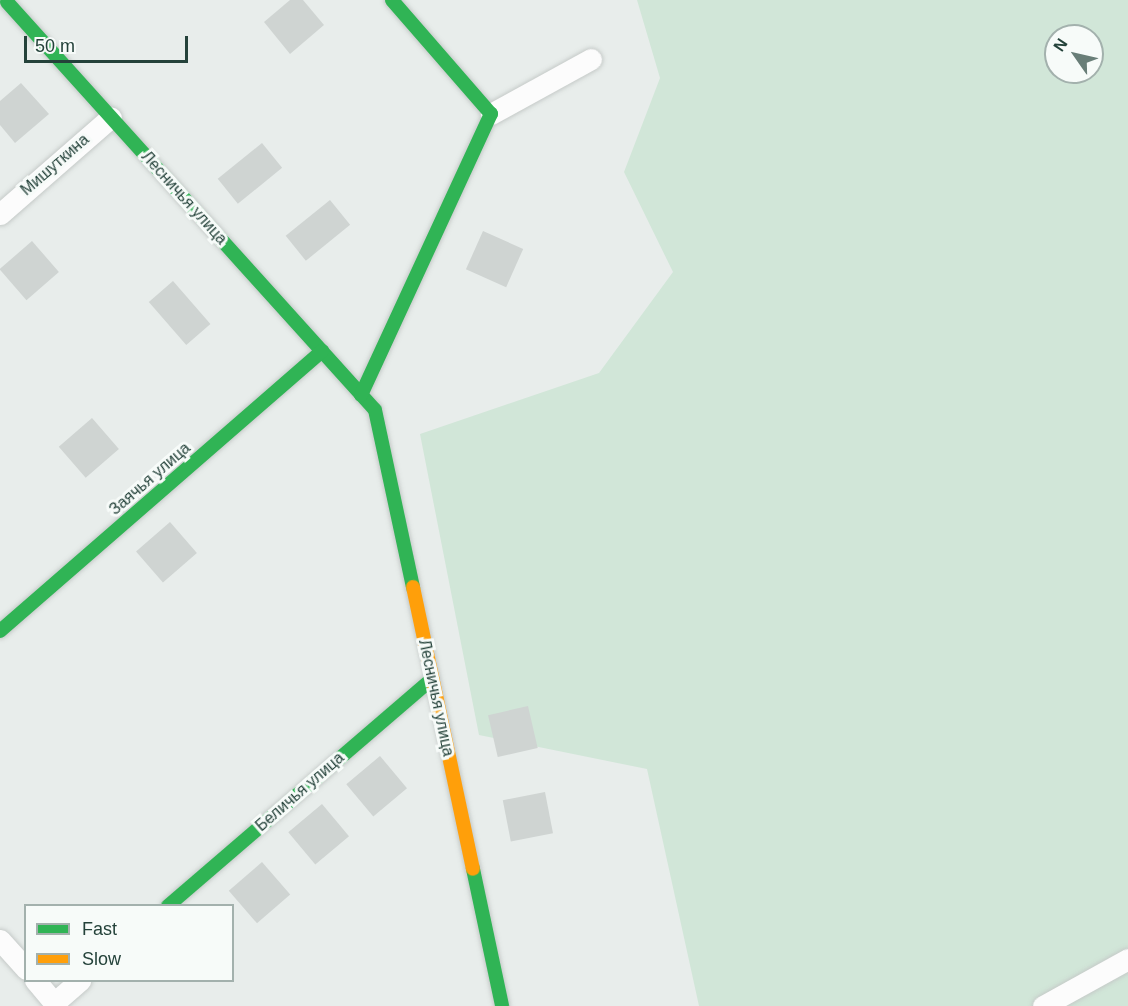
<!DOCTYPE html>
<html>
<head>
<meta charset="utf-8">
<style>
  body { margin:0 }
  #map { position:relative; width:1128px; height:1006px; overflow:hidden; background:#e8edeb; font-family:Helvetica,sans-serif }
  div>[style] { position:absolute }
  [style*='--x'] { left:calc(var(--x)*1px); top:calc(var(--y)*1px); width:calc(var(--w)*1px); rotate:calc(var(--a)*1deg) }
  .green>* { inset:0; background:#d1e6d8 }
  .building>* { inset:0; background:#cfd4d2; transform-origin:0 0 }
  .roads { filter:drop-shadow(0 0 2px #c5cac8) drop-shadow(0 0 2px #c5cac8) }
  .street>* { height:21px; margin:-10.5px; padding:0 10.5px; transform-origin:10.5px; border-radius:10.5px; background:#fcfcfc }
  .fast>* { height:14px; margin:-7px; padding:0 7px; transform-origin:7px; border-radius:7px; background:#30b455 }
  .slow>* { height:14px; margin:-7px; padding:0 7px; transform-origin:7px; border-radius:7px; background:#ff9f0a }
  span { translate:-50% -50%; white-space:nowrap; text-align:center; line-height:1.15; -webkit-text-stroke:6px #f7fbf9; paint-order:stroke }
  .street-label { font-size:16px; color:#24423a }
  .legend { position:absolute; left:24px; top:904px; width:210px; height:78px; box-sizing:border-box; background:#f7fbf9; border:2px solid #a3b1ad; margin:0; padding:8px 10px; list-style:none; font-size:18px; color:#24423a }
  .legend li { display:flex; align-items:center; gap:12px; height:30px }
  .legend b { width:30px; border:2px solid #a3b1ad }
  .north { position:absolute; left:1044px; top:24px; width:60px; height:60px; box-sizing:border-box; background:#f7fbf9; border:2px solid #a3b1ad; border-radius:50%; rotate:304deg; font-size:16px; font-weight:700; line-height:24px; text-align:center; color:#24423a }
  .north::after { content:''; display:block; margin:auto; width:21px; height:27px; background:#697e78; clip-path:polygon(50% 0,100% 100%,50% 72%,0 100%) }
  .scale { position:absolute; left:24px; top:36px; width:164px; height:27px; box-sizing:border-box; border:3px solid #24423a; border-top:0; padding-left:8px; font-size:18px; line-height:21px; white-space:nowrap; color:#24423a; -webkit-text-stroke:4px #f7fbf9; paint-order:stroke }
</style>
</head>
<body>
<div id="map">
  <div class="green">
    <i style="clip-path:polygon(evenodd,637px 0,1128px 0,1128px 1006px,699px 1006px,647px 769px,479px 735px,420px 434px,599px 373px,673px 272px,624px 172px,660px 78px,637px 0,1056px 36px,1092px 36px,1092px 72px,1056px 72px,1056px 36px)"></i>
  </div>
  <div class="building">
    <i style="clip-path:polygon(290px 0,303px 0,324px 25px,290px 54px,264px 22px)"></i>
    <i style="clip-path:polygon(21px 83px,49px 114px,15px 143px,0 125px,0 101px)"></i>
    <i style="left:262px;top:143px;width:32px;height:57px;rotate:51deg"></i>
    <i style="left:330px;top:200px;width:32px;height:57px;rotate:51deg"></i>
    <i style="left:483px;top:231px;width:44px;height:42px;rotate:24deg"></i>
    <i style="left:32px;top:241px;width:41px;height:43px;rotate:49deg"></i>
    <i style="left:173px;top:281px;width:57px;height:32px;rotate:49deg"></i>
    <i style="left:92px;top:418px;width:41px;height:44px;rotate:49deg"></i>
    <i style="left:170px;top:522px;width:41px;height:45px;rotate:49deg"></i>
    <i style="left:528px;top:706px;width:43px;height:41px;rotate:77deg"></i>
    <i style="left:380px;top:756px;width:42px;height:44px;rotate:50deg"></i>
    <i style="left:545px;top:792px;width:42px;height:43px;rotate:79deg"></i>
    <i style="left:322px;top:804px;width:42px;height:44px;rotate:50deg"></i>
    <i style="left:262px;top:862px;width:43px;height:44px;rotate:49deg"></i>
  </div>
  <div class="roads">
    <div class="street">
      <i style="--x:491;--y:114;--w:114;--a:-28.8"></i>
      <i style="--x:0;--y:214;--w:147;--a:-41.1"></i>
      <i style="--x:0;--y:940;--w:39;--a:48"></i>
      <i style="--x:35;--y:980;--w:34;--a:50"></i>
      <i style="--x:54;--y:1003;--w:35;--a:-41"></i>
      <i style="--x:1043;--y:1006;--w:97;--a:-28.9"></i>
    </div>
    <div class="fast">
      <i style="--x:7;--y:2;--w:549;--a:47.95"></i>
      <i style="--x:375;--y:410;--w:181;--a:77.9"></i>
      <i style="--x:361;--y:395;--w:310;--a:-65.2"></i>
      <i style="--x:491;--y:114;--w:151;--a:-131"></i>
      <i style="--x:0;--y:631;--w:427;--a:-41"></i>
      <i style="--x:473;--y:869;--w:140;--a:78"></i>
      <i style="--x:168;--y:906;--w:348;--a:-40.7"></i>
    </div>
    <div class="slow">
      <i style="--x:413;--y:587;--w:288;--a:78"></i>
    </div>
  </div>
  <div class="street-label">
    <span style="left:55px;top:165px;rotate:-41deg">Мишуткина</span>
    <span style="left:184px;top:198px;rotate:48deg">Лесничья улица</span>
    <span style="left:150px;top:479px;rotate:-41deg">Заячья улица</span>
    <span style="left:436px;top:698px;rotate:78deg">Лесничья улица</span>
    <span style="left:300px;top:792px;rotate:-41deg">Беличья улица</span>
  </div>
  <ul class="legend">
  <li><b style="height:8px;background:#30b455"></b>Fast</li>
  <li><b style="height:8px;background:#ff9f0a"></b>Slow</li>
  </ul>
  <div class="north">N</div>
  <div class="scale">50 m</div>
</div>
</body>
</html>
